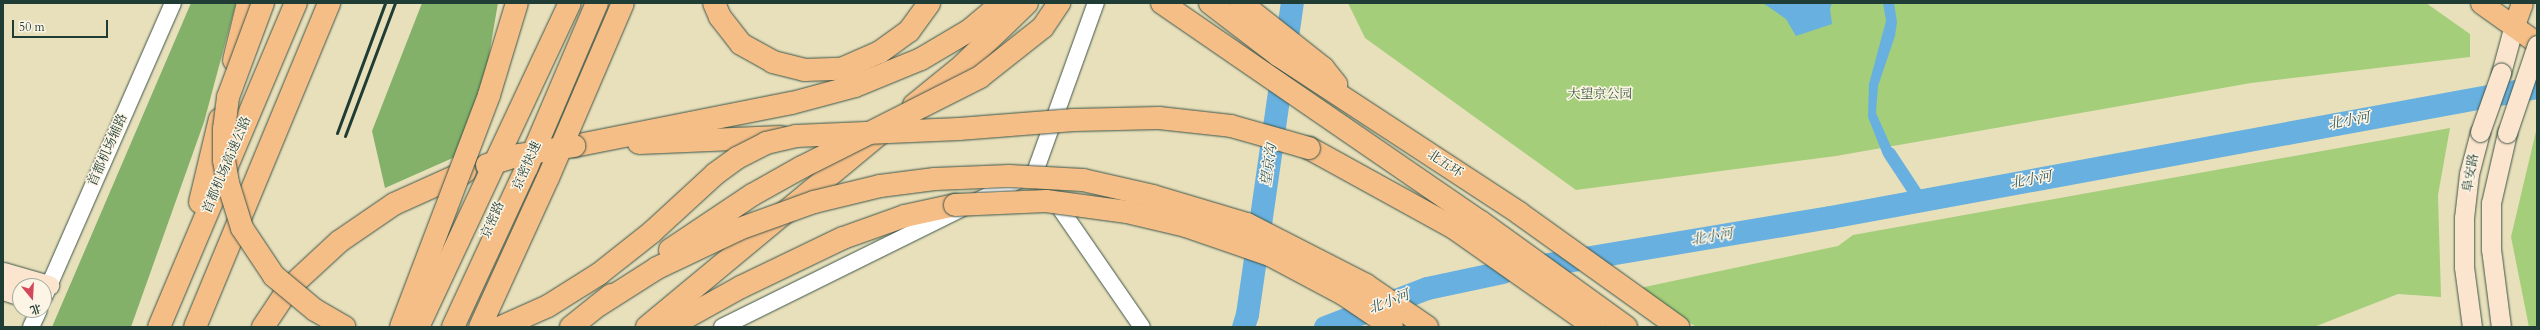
<!DOCTYPE html>
<html>
<head>
<meta charset="utf-8">
<style>
  body { margin:0 }
  #map { position:relative; width:2540px; height:330px; overflow:hidden; background:#e8e0bb; font-family:Cardo,"Noto Serif SC",serif }
  div>[style] { position:absolute }
  [style*='--x'] { left:calc(var(--x)*1px); top:calc(var(--y)*1px); width:calc(var(--w)*1px); rotate:calc(var(--a)*1deg) }
  .green>* { inset:0; background:#a4ce7a }
  .forest>* { inset:0; background:#83b16a }
  .water>* { inset:0; background:#68b0df }
  .canal>* { height:13px; margin:-6.5px; padding:0 6.5px; transform-origin:6.5px; border-radius:6.5px; background:#68b0df }
  .river>* { height:23px; margin:-11.5px; padding:0 11.5px; transform-origin:11.5px; border-radius:11.5px; background:#68b0df }
  .roads { filter:drop-shadow(0 0 1px #3d5548) drop-shadow(0 0 1px #3d5548) }
  .tertiary>* { height:16px; margin:-8px; padding:0 8px; transform-origin:8px; border-radius:8px; background:#fff }
  .secondary>* { height:19px; margin:-9.5px; padding:0 9.5px; transform-origin:9.5px; border-radius:9.5px; background:#fbe5cf }
  .primary>* { height:21px; margin:-10.5px; padding:0 10.5px; transform-origin:10.5px; border-radius:10.5px; background:#f6be87 }
  .motorway>* { height:22px; margin:-11px; padding:0 11px; transform-origin:11px; border-radius:11px; background:#f6be87 }
  .rail>* { height:3px; margin:-1.5px; padding:0 1.5px; transform-origin:1.5px; border-radius:1.5px; background:#1f3d34 }
  .bridges { filter:drop-shadow(0 0 1px #3d5548) drop-shadow(0 0 1px #3d5548) }
  .secondary-bridge>* { height:19px; margin:-9.5px; padding:0 9.5px; transform-origin:9.5px; border-radius:9.5px; background:#fbe5cf }
  .trunk-bridge>* { height:22px; margin:-11px; padding:0 11px; transform-origin:11px; border-radius:11px; background:#f6be87 }
  .motorway-bridge>* { height:22px; margin:-11px; padding:0 11px; transform-origin:11px; border-radius:11px; background:#f6be87 }
  span { translate:-50% -50%; white-space:nowrap; text-align:center; line-height:1.15; -webkit-text-stroke:3px #fcf5e5; paint-order:stroke }
  .park-label { font-size:13px; color:#3a5a42 }
  .street-label { font-size:13px; color:#1f3d34 }
  .water-label { font-size:14px; color:#315a5f; font-style:italic }
  .frame { position:absolute; inset:0; border:4px solid #1f3d34; pointer-events:none }
  .north { position:absolute; left:12px; top:278px; width:40px; height:40px; box-sizing:border-box; background:#fcf5e5; border:1px solid #a4ab9e; border-radius:50%; rotate:162deg; font-size:11px; font-weight:700; line-height:16px; text-align:center; color:#1f3d34 }
  .north::after { content:''; display:block; margin:auto; width:14px; height:18px; background:#d1495b; clip-path:polygon(50% 0,100% 100%,50% 72%,0 100%) }
  .scale { position:absolute; left:12px; top:20px; width:96px; height:18px; box-sizing:border-box; border:2px solid #1f3d34; border-top:0; padding-left:5px; font-size:12px; line-height:14px; white-space:nowrap; color:#1f3d34; -webkit-text-stroke:3px #fcf5e5; paint-order:stroke }
</style>
</head>
<body>
<div id="map">
  <div class="green">
    <i style="clip-path:polygon(1348px 3px,2426px 3px,2470px 34px,2470px 57px,2251px 83px,1836px 156px,1576px 190px,1365px 38px)"></i>
    <i style="clip-path:polygon(2537px 127px,2537px 327px,2529px 327px,2511px 237px)"></i>
    <i style="clip-path:polygon(2450px 128px,2438px 195px,2441px 297px,2398px 294px,2314px 327px,1696px 327px,1640px 288px,1838px 246px,1853px 235px)"></i>
  </div>
  <div class="forest">
    <i style="clip-path:polygon(191px 3px,236px 3px,204px 122px,131px 327px,52px 327px)"></i>
    <i style="clip-path:polygon(422px 3px,498px 3px,473px 149px,385px 188px,372px 131px)"></i>
  </div>
  <div class="water">
    <i style="clip-path:polygon(1763px 3px,1832px 3px,1830px 9px,1832px 24px,1796px 36px,1786px 19px)"></i>
    <i style="clip-path:polygon(1883px 3px,1894px 3px,1897px 22px,1895px 36px,1878px 86px,1876px 113px,1893px 151px,1883px 155px,1868px 117px,1869px 84px,1886px 21px)"></i>
  </div>
  <div class="canal">
    <i style="--x:1889;--y:153;--w:56;--a:56.6"></i>
  </div>
  <div class="river">
    <i style="--x:1525;--y:268;--w:309;--a:-9.5"></i>
    <i style="--x:1830;--y:217;--w:719;--a:-10.42"></i>
    <i style="--x:1243;--y:327;--w:14;--a:-73"></i>
    <i style="--x:1247;--y:314;--w:314;--a:-81.8"></i>
    <i style="--x:1325;--y:327;--w:109;--a:-20.9"></i>
    <i style="--x:1427;--y:288;--w:77;--a:-12"></i>
  </div>
  <div class="roads">
    <div class="tertiary">
      <i style="--x:1035;--y:172;--w:188;--a:55.4"></i>
      <i style="--x:44;--y:297;--w:321;--a:-66.3"></i>
      <i style="--x:31;--y:327;--w:19;--a:-65"></i>
      <i style="--x:722;--y:327;--w:349;--a:-26.3"></i>
      <i style="--x:1035;--y:172;--w:180;--a:-70.2"></i>
    </div>
    <div class="secondary">
      <i style="--x:2501;--y:73;--w:50;--a:-74.8"></i>
      <i style="--x:3;--y:272;--w:48;--a:15.8"></i>
      <i style="--x:3;--y:290;--w:18;--a:19"></i>
      <i style="--x:2472;--y:327;--w:61;--a:-97.6"></i>
      <i style="--x:2464;--y:267;--w:49;--a:-90"></i>
      <i style="--x:2464;--y:218;--w:44;--a:-83.5"></i>
      <i style="--x:2469;--y:174;--w:43;--a:-75.3"></i>
      <i style="--x:2501;--y:327;--w:79;--a:-97.3"></i>
      <i style="--x:2491;--y:249;--w:46;--a:-90"></i>
      <i style="--x:2491;--y:203;--w:72;--a:-77.1"></i>
    </div>
    <div class="primary">
      <i style="--x:2481;--y:3;--w:69;--a:35.5"></i>
      <i style="--x:2514;--y:25;--w:23;--a:-70"></i>
    </div>
    <div class="motorway">
      <i style="--x:714;--y:3;--w:15;--a:67"></i>
      <i style="--x:720;--y:17;--w:34;--a:52"></i>
      <i style="--x:741;--y:44;--w:37;--a:29"></i>
      <i style="--x:773;--y:62;--w:32;--a:14"></i>
      <i style="--x:804;--y:70;--w:37;--a:-2"></i>
      <i style="--x:841;--y:69;--w:43;--a:-23.6"></i>
      <i style="--x:880;--y:52;--w:36;--a:-36"></i>
      <i style="--x:909;--y:31;--w:34;--a:-54"></i>
      <i style="--x:1162;--y:3;--w:387;--a:34.5"></i>
      <i style="--x:1481;--y:222;--w:179;--a:35.9"></i>
      <i style="--x:1210;--y:3;--w:86;--a:37.4"></i>
      <i style="--x:1278;--y:55;--w:288;--a:33.2"></i>
      <i style="--x:1519;--y:213;--w:196;--a:35.6"></i>
      <i style="--x:1241;--y:3;--w:105;--a:38.4"></i>
      <i style="--x:1323;--y:68;--w:21;--a:51"></i>
      <i style="--x:234;--y:60;--w:59;--a:-76.2"></i>
      <i style="--x:914;--y:105;--w:63;--a:-39.2"></i>
      <i style="--x:963;--y:65;--w:89;--a:-44.1"></i>
      <i style="--x:639;--y:143;--w:142;--a:-2.4"></i>
      <i style="--x:574;--y:146;--w:222;--a:-11.2"></i>
      <i style="--x:792;--y:103;--w:65;--a:-15.1"></i>
      <i style="--x:855;--y:86;--w:71;--a:-22.2"></i>
      <i style="--x:921;--y:59;--w:57;--a:-30.6"></i>
      <i style="--x:970;--y:30;--w:42;--a:-40.2"></i>
      <i style="--x:1309;--y:148;--w:166;--a:28.9"></i>
      <i style="--x:1454;--y:228;--w:172;--a:35.1"></i>
      <i style="--x:200;--y:202;--w:85;--a:-76.5"></i>
      <i style="--x:159;--y:327;--w:352;--a:-67.1"></i>
      <i style="--x:195;--y:327;--w:351;--a:-67.5"></i>
      <i style="--x:263;--y:327;--w:47;--a:-56.3"></i>
      <i style="--x:289;--y:288;--w:69;--a:-42.7"></i>
      <i style="--x:340;--y:241;--w:65;--a:-34.4"></i>
      <i style="--x:394;--y:204;--w:78;--a:-24.3"></i>
      <i style="--x:647;--y:327;--w:307;--a:-39.7"></i>
      <i style="--x:669;--y:327;--w:82;--a:-29.1"></i>
      <i style="--x:741;--y:287;--w:113;--a:-25.7"></i>
      <i style="--x:843;--y:238;--w:66;--a:-19.5"></i>
      <i style="--x:905;--y:216;--w:51;--a:-12.4"></i>
    </div>
  </div>
  <div class="rail">
    <i style="--x:337;--y:133;--w:139;--a:-69.7"></i>
    <i style="--x:345;--y:136;--w:142;--a:-69.4"></i>
  </div>
  <div class="bridges">
    <div class="secondary-bridge">
      <i style="--x:2480;--y:132;--w:63;--a:-70.4"></i>
      <i style="--x:2507;--y:133;--w:93;--a:-71.2"></i>
    </div>
    <div class="trunk-bridge">
      <i style="--x:453;--y:327;--w:176;--a:-65.2"></i>
      <i style="--x:527;--y:167;--w:178;--a:-66.9"></i>
      <i style="--x:480;--y:327;--w:164;--a:-65.5"></i>
      <i style="--x:548;--y:178;--w:190;--a:-66.8"></i>
    </div>
    <div class="motorway-bridge">
      <i style="--x:263;--y:3;--w:100;--a:110.4"></i>
      <i style="--x:228;--y:97;--w:32;--a:97"></i>
      <i style="--x:224;--y:129;--w:31;--a:90"></i>
      <i style="--x:224;--y:160;--w:23;--a:80"></i>
      <i style="--x:228;--y:183;--w:47;--a:72.7"></i>
      <i style="--x:242;--y:228;--w:58;--a:56.3"></i>
      <i style="--x:274;--y:276;--w:53;--a:39.7"></i>
      <i style="--x:315;--y:310;--w:34;--a:30"></i>
      <i style="--x:487;--y:165;--w:34;--a:-17"></i>
      <i style="--x:519;--y:155;--w:56;--a:-9.3"></i>
      <i style="--x:955;--y:205;--w:91;--a:-2.5"></i>
      <i style="--x:1046;--y:201;--w:82;--a:7.7"></i>
      <i style="--x:1127;--y:212;--w:61;--a:13.3"></i>
      <i style="--x:1186;--y:226;--w:89;--a:19"></i>
      <i style="--x:1270;--y:255;--w:83;--a:28.1"></i>
      <i style="--x:1343;--y:294;--w:59;--a:34"></i>
      <i style="--x:670;--y:250;--w:99;--a:-33.9"></i>
      <i style="--x:752;--y:195;--w:57;--a:-29.2"></i>
      <i style="--x:802;--y:167;--w:199;--a:-26.8"></i>
      <i style="--x:980;--y:77;--w:80;--a:-38.4"></i>
      <i style="--x:1043;--y:27;--w:29;--a:-56"></i>
      <i style="--x:599;--y:305;--w:69;--a:-32.5"></i>
      <i style="--x:657;--y:268;--w:91;--a:-25.4"></i>
      <i style="--x:739;--y:229;--w:80;--a:-19.8"></i>
      <i style="--x:814;--y:202;--w:68;--a:-13.6"></i>
      <i style="--x:880;--y:186;--w:55;--a:-7.3"></i>
      <i style="--x:935;--y:179;--w:74;--a:-2.3"></i>
      <i style="--x:1009;--y:176;--w:74;--a:3.1"></i>
      <i style="--x:1083;--y:180;--w:72;--a:12.9"></i>
      <i style="--x:1153;--y:196;--w:98;--a:16.6"></i>
      <i style="--x:1247;--y:224;--w:134;--a:27.1"></i>
      <i style="--x:1366;--y:285;--w:74;--a:34.5"></i>
      <i style="--x:401;--y:327;--w:248;--a:-69.2"></i>
      <i style="--x:489;--y:95;--w:96;--a:-73.1"></i>
      <i style="--x:418;--y:327;--w:358;--a:-64.9"></i>
      <i style="--x:501;--y:327;--w:51;--a:-24.1"></i>
      <i style="--x:548;--y:306;--w:60;--a:-32.1"></i>
      <i style="--x:599;--y:274;--w:68;--a:-38.4"></i>
      <i style="--x:652;--y:232;--w:86;--a:-42.6"></i>
      <i style="--x:715;--y:174;--w:27;--a:-36"></i>
      <i style="--x:737;--y:158;--w:33;--a:-27"></i>
      <i style="--x:766;--y:143;--w:31;--a:-13"></i>
      <i style="--x:796;--y:136;--w:163;--a:-2.5"></i>
      <i style="--x:959;--y:129;--w:115;--a:-4.5"></i>
      <i style="--x:1074;--y:120;--w:85;--a:-1.3"></i>
      <i style="--x:1159;--y:118;--w:72;--a:6.3"></i>
      <i style="--x:1231;--y:126;--w:81;--a:15.8"></i>
      <i style="--x:571;--y:327;--w:51;--a:-38.7"></i>
    </div>
  </div>
  <div class="park-label">
    <span style="left:1600px;top:94px">大望京公园</span>
  </div>
  <div class="street-label">
    <span style="left:108px;top:150px;rotate:-66deg">首都机场辅路</span>
    <span style="left:1445px;top:164px;rotate:33deg">北五环</span>
    <span style="left:227px;top:165px;rotate:-67deg">首都机场高速公路</span>
    <span style="left:527px;top:166px;rotate:-66deg">京密快速</span>
    <span style="left:2471px;top:173px;rotate:-80deg">阜安路</span>
    <span style="left:493px;top:220px;rotate:-66deg">京密路</span>
  </div>
  <div class="water-label">
    <span style="left:2349px;top:121px;rotate:-10deg">北小河</span>
    <span style="left:1269px;top:165px;rotate:-82deg">望京沟</span>
    <span style="left:2031px;top:180px;rotate:-10deg">北小河</span>
    <span style="left:1712px;top:237px;rotate:-9deg">北小河</span>
    <span style="left:1389px;top:302px;rotate:-21deg">北小河</span>
  </div>
  <div class="frame"></div>
  <div class="north">北</div>
  <div class="scale">50 m</div>
</div>
</body>
</html>
